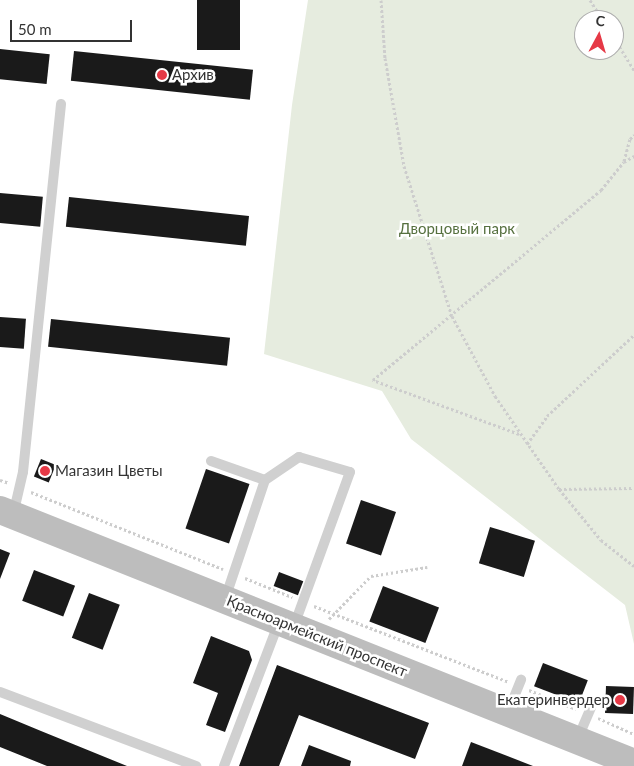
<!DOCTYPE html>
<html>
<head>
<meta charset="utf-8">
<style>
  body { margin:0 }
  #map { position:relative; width:634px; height:766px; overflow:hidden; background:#fff; font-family:Lato,sans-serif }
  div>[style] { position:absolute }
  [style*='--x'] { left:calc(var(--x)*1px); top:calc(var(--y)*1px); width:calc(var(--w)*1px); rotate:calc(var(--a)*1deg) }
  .green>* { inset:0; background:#e6ecdf }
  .building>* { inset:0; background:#1a1a1a; transform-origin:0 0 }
  .path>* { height:3px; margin-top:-1.5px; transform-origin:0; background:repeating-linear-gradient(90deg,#cdcdcd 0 2.5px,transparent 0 5px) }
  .service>* { height:10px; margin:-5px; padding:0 5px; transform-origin:5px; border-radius:5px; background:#d0d0d0 }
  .secondary>* { height:28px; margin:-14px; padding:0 14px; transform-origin:14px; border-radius:14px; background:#bdbdbd }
  .dots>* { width:14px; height:14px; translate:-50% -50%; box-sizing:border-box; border:2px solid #fff; border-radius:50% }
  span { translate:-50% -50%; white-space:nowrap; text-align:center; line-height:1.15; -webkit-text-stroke:5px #fff; paint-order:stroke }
  .poi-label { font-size:15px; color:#333 }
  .left { translate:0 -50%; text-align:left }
  .right { translate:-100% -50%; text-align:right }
  .park-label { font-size:15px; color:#56703f }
  .street-label { font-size:15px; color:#333 }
  .north { position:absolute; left:574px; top:10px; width:50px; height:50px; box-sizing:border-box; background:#fff; border:1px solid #adadad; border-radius:50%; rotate:6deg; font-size:14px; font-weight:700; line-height:20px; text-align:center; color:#333 }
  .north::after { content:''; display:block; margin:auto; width:18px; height:22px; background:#e63946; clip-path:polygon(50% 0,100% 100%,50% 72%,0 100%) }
  .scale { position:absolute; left:10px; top:20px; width:122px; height:22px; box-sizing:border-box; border:2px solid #333; border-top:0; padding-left:6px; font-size:15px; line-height:18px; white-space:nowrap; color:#333; -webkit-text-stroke:4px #fff; paint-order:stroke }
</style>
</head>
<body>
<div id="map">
  <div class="green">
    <i style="clip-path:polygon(evenodd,308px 0,634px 0,634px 644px,625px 605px,411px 439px,382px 391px,264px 354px,292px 105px,308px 0,584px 20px,614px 20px,614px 50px,584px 50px,584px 20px)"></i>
  </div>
  <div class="building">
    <i style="left:197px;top:0;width:43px;height:50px"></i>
    <i style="left:0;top:49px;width:50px;height:30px;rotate:6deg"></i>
    <i style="left:74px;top:51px;width:180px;height:30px;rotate:6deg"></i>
    <i style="left:0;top:193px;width:43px;height:30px;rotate:5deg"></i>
    <i style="left:69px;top:197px;width:181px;height:30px;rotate:6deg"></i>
    <i style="left:0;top:317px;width:26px;height:30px;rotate:4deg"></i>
    <i style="left:51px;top:319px;width:180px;height:28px;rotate:6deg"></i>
    <i style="left:41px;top:459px;width:16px;height:19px;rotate:22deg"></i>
    <i style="left:206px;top:469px;width:46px;height:63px;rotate:19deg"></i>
    <i style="left:361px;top:500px;width:37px;height:46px;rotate:19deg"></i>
    <i style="left:490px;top:527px;width:47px;height:38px;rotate:17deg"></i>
    <i style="clip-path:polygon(0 549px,10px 553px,0 579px)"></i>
    <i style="left:34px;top:570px;width:44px;height:33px;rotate:21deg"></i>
    <i style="left:279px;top:572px;width:26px;height:15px;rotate:21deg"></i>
    <i style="left:383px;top:586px;width:60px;height:38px;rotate:21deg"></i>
    <i style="left:89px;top:593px;width:33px;height:48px;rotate:21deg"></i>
    <i style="clip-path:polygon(211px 636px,249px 651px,252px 660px,225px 732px,206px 725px,218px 693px,193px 683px)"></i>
    <i style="left:543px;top:663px;width:48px;height:25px;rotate:21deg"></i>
    <i style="clip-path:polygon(277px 665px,429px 723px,415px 759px,299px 715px,279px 766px,239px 766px)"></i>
    <i style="left:606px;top:686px;width:28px;height:27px;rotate:2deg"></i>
    <i style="clip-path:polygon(0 714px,41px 731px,127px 766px,47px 766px,0 747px)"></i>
    <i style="clip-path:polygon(471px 742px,533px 766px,462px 766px)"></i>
    <i style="clip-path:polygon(309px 745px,351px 761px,350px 766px,301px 766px)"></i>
  </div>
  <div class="path">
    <i style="--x:381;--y:0;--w:58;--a:86.1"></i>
    <i style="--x:385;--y:58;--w:110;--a:80"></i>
    <i style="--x:404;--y:166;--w:157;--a:72.3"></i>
    <i style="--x:452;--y:316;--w:91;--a:61.7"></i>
    <i style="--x:495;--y:396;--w:113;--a:55.5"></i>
    <i style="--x:559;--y:489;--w:66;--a:50.5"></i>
    <i style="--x:601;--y:540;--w:42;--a:38.2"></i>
    <i style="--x:590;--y:0;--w:24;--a:57"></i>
    <i style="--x:614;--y:38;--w:38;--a:58"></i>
    <i style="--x:624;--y:161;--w:23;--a:-75"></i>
    <i style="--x:630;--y:139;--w:6;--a:-45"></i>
    <i style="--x:519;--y:434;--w:156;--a:-159.7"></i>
    <i style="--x:373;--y:380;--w:297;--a:-39.8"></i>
    <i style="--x:601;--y:190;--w:36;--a:-51"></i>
    <i style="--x:624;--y:162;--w:12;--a:-31"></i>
    <i style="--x:527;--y:444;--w:34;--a:-54"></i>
    <i style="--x:547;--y:416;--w:119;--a:-43"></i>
    <i style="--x:0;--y:480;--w:9;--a:18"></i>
    <i style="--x:559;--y:489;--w:75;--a:-0.8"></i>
    <i style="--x:31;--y:492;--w:207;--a:21.9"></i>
    <i style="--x:245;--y:578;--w:51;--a:22"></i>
    <i style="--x:314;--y:606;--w:209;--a:21.3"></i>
    <i style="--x:329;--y:619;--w:60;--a:-45.7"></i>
    <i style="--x:371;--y:576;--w:57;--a:-9.1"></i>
    <i style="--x:529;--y:690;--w:51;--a:22"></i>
    <i style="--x:598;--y:718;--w:39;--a:24"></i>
  </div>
  <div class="service">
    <i style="--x:211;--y:461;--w:57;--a:19.4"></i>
    <i style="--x:265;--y:480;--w:126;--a:108.6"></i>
    <i style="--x:265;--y:480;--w:41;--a:-34.1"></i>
    <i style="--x:299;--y:457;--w:53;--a:16.4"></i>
    <i style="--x:350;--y:472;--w:164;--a:110"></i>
    <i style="--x:13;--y:515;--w:44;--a:-76.9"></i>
    <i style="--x:23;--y:472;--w:370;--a:-84.1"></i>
    <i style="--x:0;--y:692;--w:210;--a:20.7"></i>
    <i style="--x:508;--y:712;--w:35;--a:-68"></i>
    <i style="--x:578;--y:738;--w:34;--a:-67"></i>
    <i style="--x:224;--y:766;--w:154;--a:-69.1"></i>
  </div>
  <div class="secondary">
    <i style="--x:0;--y:510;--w:683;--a:21.75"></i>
  </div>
  <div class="dots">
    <i style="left:162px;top:75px;background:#e63946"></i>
    <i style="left:45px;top:471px;background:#e63946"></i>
    <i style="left:620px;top:700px;background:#e63946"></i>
  </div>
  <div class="poi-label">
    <span class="left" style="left:172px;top:75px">Архив</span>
    <span class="left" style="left:55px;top:471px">Магазин Цветы</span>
    <span class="right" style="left:610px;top:700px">Екатеринвердер</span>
  </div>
  <div class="park-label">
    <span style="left:457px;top:229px">Дворцовый парк</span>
  </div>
  <div class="street-label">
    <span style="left:317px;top:636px;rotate:22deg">Красноармейский проспект</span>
  </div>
  <div class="north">С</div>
  <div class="scale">50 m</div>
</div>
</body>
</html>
